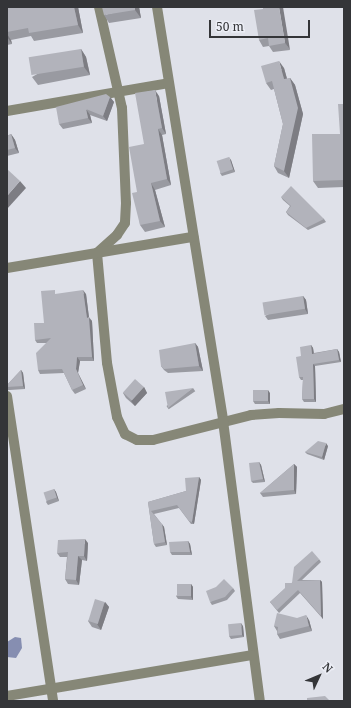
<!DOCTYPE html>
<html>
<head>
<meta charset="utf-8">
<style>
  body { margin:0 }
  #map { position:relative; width:351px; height:708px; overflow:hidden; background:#dfe1e9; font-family:"Noto Serif",serif }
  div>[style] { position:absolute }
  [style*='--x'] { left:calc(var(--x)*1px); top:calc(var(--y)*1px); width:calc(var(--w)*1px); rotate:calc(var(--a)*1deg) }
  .water>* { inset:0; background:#868eb1 }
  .minor>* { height:10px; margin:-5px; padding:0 5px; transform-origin:5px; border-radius:5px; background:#868777 }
  .wall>* { inset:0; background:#999aa1; transform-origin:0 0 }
  .shaded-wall>* { inset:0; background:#7d7d83 }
  .building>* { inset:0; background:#b2b3bb; transform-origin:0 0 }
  span { translate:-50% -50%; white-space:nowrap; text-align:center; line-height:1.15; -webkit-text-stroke:3.5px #eceef6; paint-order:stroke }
  .frame { position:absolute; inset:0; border:8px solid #343538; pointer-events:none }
  .north { position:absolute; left:299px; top:656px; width:40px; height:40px; -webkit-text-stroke:3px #eceef6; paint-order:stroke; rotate:46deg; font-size:11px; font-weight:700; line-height:16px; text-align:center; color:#343538 }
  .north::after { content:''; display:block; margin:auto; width:14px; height:18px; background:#343538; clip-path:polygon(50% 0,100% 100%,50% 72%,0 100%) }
  .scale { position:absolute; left:209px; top:20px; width:101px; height:18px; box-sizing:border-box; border:2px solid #343538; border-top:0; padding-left:5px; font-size:12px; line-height:14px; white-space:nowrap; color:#343538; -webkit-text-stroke:3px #eceef6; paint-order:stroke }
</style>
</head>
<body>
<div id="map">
  <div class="water">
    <i style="clip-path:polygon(15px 637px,21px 638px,22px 648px,16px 658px,7px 657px,7px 642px)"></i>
  </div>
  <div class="minor">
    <i style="--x:99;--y:7;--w:104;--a:77.2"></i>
    <i style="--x:122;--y:108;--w:95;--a:87.6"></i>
    <i style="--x:126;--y:203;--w:20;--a:93"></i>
    <i style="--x:125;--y:223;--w:14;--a:124"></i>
    <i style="--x:117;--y:235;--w:27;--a:138"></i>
    <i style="--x:97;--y:253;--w:110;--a:84.8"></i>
    <i style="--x:107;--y:363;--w:55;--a:79.5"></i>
    <i style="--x:117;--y:417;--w:19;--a:65"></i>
    <i style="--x:125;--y:434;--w:13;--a:27"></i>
    <i style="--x:137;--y:440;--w:16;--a:0"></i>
    <i style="--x:153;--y:440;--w:101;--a:-14.3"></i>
    <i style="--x:251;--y:415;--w:28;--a:-4"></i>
    <i style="--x:279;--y:413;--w:45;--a:1.3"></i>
    <i style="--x:324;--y:414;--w:21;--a:-14"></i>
    <i style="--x:157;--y:7;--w:419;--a:80.9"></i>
    <i style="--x:223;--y:421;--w:282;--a:82.5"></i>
    <i style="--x:7;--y:111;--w:164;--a:-9.8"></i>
    <i style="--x:7;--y:268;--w:189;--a:-9.5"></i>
    <i style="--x:7;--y:396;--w:308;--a:81.4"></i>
    <i style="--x:7;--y:696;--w:248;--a:-9.5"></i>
  </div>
  <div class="wall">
    <i style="clip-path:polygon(7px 7px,78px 7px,83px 33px,34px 41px,31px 36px,11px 40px,12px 44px,7px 45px)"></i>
    <i style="clip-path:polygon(139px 7px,141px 18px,109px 23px,104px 15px)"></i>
    <i style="clip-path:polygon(263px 9px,290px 50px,273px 52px,269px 46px,263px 47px,259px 40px)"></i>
    <i style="clip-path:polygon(81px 49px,86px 57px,90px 75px,38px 85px,32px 77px)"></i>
    <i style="clip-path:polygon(284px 68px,287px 79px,290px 78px,295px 85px,303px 114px,289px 178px,278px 173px,274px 166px,283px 124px,274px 89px,271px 90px,266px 83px)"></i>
    <i style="clip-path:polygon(159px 96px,166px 134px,162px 135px,171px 185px,155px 190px,165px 227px,145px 232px,140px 225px,137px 192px,144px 144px)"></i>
    <i style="clip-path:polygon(110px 97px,114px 102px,107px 121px,90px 115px,92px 123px,63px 129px,59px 124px)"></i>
    <i style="clip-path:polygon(344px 104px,344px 187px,318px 188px,313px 181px,340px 134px)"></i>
    <i style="clip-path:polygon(11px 134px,15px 140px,19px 153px,7px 156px,7px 136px)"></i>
    <i style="clip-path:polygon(231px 160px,235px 172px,222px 176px,220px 173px)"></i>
    <i style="clip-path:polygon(281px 197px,324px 219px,326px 222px,308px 230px,288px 215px,286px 212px,290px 206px,283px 200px)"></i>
    <i style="clip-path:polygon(57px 294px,86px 294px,89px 317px,92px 321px,94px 361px,80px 361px,78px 373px,86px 389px,75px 394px,72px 390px,64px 373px,40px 374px,38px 370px,47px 343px,37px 343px,35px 340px,44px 323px)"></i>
    <i style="clip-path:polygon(303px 296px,306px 300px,308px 314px,268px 320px,265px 316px)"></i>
    <i style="clip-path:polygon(195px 343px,198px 347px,203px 371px,168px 373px,164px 370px,161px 366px)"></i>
    <i style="clip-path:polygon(311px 345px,313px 348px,314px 353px,337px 349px,339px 352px,341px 362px,315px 366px,316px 402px,304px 402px,302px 399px,303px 380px,301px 380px,299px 377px,301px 356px)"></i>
    <i style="clip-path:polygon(21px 370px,23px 373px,25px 389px,10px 390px,7px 390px,7px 385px)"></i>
    <i style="clip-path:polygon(144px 387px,147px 393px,135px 406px,126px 398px,123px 393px)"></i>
    <i style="left:193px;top:388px;width:4px;height:32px;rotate:56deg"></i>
    <i style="clip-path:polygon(270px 393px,270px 404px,255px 404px,253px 401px)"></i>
    <i style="clip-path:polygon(328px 446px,324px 460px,307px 454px,305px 452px)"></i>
    <i style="clip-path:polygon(259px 462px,261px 465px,265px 482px,253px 483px,251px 481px)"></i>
    <i style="clip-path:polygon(294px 464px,297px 467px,296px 494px,263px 497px,260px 493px)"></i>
    <i style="clip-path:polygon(199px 477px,201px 480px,194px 524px,191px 524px,179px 508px,154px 514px,164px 527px,167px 545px,156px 547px,154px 544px,148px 502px,186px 491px)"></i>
    <i style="clip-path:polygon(54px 489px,56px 492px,59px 501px,48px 505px,46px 502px)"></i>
    <i style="clip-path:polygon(188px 541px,190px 544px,192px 555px,172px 555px,170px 552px)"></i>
    <i style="clip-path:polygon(88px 543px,87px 561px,82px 560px,79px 585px,68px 584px,65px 579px,67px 557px,60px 557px,57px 553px)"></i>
    <i style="clip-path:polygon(319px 559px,321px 562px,302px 580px,320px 580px,322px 582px,323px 619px,300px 593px,279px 613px,270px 602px)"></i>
    <i style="clip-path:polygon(191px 584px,193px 587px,193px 600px,178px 599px,176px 596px)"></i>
    <i style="clip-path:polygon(233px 588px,235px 591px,227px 600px,212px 605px,210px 602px)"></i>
    <i style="clip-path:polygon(105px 602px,109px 607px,101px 630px,92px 627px,88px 621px)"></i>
    <i style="clip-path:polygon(309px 620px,312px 631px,280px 639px,277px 634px,277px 631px,274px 626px)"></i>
    <i style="clip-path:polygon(243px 626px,244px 637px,231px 639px,229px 636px)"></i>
  </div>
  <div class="shaded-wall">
    <i style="clip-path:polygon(74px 7px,78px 7px,83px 33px,78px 25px)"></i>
    <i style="clip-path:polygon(135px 7px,139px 7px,141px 18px,135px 10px)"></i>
    <i style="clip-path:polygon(279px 7px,283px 7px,290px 50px,285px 43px)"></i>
    <i style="clip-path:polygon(7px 34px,11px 40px,12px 44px,7px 37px)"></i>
    <i style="clip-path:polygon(81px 49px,86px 57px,90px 75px,84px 67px)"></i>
    <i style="clip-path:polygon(279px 61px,284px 68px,289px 86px,284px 79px)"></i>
    <i style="clip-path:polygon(290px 78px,295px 85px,303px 114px,289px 178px,284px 171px)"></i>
    <i style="clip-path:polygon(155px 90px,159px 96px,166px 134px,162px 128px)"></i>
    <i style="clip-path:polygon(110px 97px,114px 102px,107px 121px,103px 116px)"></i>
    <i style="clip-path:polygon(86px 109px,90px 115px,92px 123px,88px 118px)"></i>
    <i style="clip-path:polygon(158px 129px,162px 135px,171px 185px,167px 179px)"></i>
    <i style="clip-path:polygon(11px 134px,15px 140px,19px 153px,15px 148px)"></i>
    <i style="clip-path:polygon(229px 157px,231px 160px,235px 172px,233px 169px)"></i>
    <i style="clip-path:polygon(20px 181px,26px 188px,7px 209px,7px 196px)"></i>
    <i style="clip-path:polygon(151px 183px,155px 190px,165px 227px,160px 221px)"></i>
    <i style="clip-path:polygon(83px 290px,86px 294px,89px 318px,92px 321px,94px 361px,92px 357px)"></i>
    <i style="clip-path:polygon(303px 296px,306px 300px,308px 314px,305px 309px)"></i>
    <i style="clip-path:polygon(195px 343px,198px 347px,203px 371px,199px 366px)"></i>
    <i style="clip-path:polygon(311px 345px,313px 348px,314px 357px,312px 354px)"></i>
    <i style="clip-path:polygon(337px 349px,339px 352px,341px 362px,339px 360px)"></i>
    <i style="clip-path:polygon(77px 357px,80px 361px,78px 373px,86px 389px,83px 385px,76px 369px)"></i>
    <i style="clip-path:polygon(313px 364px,315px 366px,316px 402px,314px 399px)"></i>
    <i style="clip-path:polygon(21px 370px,23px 373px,25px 389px,23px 386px)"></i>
    <i style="clip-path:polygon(144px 387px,147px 393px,135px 406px,131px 401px)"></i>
    <i style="clip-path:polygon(268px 390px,270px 393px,270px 404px,268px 401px)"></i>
    <i style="clip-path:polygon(326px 443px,328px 446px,324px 460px,322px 457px)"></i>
    <i style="clip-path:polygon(259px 462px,261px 465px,265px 482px,263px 479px)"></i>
    <i style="clip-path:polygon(294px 464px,297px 467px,296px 494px,294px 490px)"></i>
    <i style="clip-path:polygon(199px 477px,201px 480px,194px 524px,192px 522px)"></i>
    <i style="clip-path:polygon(54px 489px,56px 492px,59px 501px,57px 498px)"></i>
    <i style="clip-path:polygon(162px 524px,164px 527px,167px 545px,165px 542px)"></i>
    <i style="clip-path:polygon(85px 539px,88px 543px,87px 561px,84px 556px)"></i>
    <i style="clip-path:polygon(188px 541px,190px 544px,192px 555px,190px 552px)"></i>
    <i style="clip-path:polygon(78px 556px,82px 560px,79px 585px,76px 580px)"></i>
    <i style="clip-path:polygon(320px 580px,322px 582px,323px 619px,321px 616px)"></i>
    <i style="clip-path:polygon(191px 584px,193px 587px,193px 600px,191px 597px)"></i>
    <i style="clip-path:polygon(105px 602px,109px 607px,101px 630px,97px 624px)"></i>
    <i style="clip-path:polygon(306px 615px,309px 620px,312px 631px,309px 626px)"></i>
    <i style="clip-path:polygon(241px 623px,243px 626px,244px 637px,242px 635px)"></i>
  </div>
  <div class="building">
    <i style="clip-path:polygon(7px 7px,74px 7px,78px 25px,29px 33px,28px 28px,7px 32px)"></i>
    <i style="clip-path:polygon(102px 7px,135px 7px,135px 10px,104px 15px)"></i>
    <i style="clip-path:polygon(263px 7px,279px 7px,285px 43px,269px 46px,268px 38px,259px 40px,254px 10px,263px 9px)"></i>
    <i style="left:81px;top:49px;width:18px;height:53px;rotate:81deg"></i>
    <i style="clip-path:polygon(279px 61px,284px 79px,290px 78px,298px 108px,284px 171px,274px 166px,283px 124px,272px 81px,266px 83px,261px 66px)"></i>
    <i style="clip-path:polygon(155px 90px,162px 128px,158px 129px,167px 179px,151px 183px,160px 221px,140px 225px,132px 193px,137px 192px,129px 147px,144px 144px,135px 93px)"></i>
    <i style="clip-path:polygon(106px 94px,110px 97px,103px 116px,86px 109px,88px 118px,59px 124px,56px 107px)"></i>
    <i style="clip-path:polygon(338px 104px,344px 104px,344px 180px,313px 181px,312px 134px,340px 134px)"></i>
    <i style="clip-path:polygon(11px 134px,15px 148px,7px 150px,7px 136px)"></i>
    <i style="left:229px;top:157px;width:13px;height:13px;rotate:72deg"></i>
    <i style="clip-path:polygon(7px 169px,20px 181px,7px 196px)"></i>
    <i style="clip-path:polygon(291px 186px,324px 219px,306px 228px,286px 212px,291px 206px,281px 197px)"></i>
    <i style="clip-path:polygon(55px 290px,55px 294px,83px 290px,87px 318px,89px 317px,92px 357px,77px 357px,76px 369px,83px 385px,72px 390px,62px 369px,38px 370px,36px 353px,51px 338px,35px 340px,34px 323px,44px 323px,41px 291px)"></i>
    <i style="left:303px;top:296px;width:13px;height:41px;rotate:81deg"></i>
    <i style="clip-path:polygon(195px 343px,199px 366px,164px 369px,161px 366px,159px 350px)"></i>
    <i style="clip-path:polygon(311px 345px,312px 354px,337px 349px,339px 360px,313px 364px,314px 399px,302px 399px,303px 377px,299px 377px,296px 357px,301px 356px,300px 347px)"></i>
    <i style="clip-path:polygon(21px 370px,23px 386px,7px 387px,7px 385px)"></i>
    <i style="left:135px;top:379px;width:12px;height:18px;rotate:42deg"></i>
    <i style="clip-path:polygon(193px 388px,168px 408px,165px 392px)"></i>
    <i style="left:268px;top:390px;width:11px;height:15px;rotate:90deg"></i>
    <i style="clip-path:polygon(318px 441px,326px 443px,322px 457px,305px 452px)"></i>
    <i style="clip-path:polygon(259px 462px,263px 479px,251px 481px,249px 463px)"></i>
    <i style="clip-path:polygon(294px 464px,294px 490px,260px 493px)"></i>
    <i style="clip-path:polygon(199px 477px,192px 522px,189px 521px,177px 505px,151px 511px,162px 524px,165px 542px,154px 544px,148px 502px,186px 491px,185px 478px)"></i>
    <i style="left:54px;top:489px;width:9px;height:11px;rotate:72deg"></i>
    <i style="clip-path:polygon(85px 539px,84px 556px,78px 556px,76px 580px,65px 579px,68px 552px,57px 553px,58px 540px)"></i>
    <i style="clip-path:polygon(188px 541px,190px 552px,170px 552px,169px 542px)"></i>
    <i style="clip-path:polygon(312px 551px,319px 559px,297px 581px,320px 580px,321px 616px,298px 590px,277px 610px,270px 602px,285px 588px,285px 583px,292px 583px,294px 567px)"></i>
    <i style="clip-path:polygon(224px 579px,233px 588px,225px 597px,210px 602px,206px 591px,216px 587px)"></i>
    <i style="left:177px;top:584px;width:14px;height:12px"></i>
    <i style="left:95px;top:599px;width:10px;height:23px;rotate:17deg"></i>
    <i style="clip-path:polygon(277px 613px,297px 618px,306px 615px,309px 626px,277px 634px,278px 627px,274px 626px)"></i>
    <i style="left:241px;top:623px;width:12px;height:13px;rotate:85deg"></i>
    <i style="clip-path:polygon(325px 696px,330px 701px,307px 701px,307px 698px)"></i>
  </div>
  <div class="frame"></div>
  <div class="north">N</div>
  <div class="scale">50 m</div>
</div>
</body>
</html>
